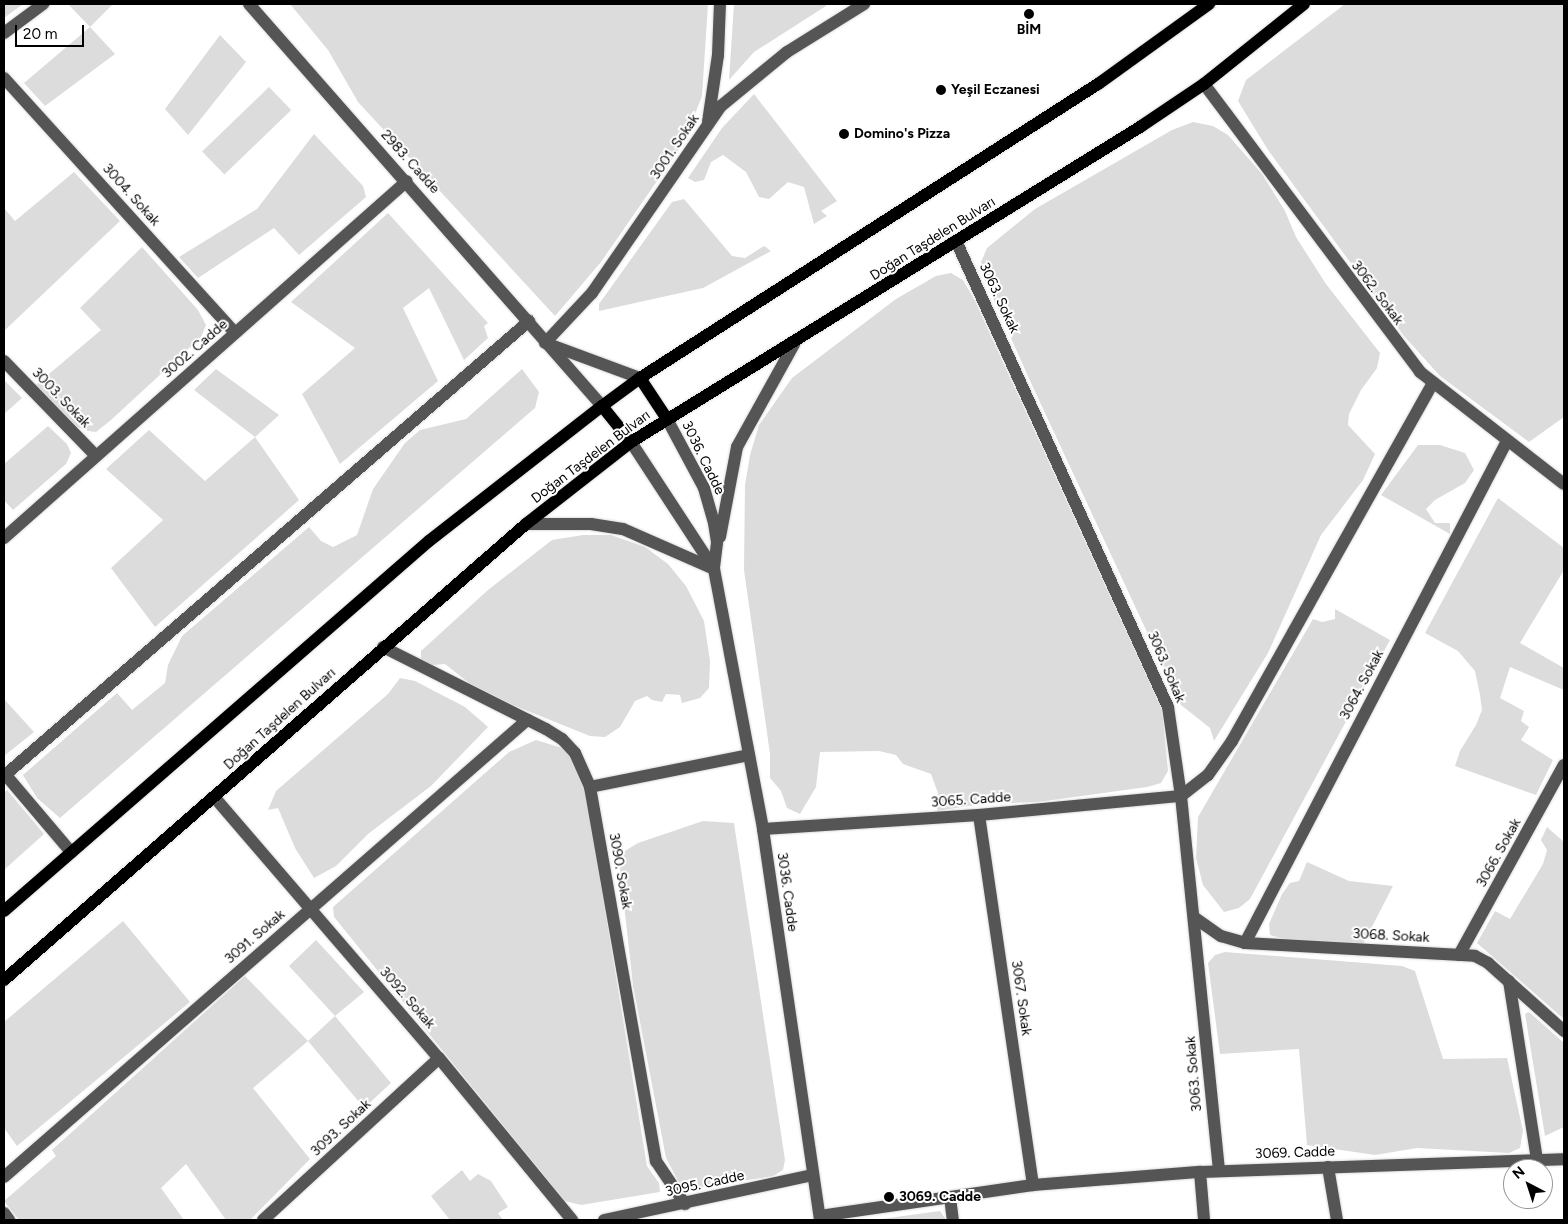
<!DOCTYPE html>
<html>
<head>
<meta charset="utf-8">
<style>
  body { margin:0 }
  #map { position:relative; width:1568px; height:1224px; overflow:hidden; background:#fff; font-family:Figtree,sans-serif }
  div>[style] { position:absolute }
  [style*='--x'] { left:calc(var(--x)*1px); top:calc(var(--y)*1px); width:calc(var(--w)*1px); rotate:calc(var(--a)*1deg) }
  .green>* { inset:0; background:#dcdcdc; transform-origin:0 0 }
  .roads { filter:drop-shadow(0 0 1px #dbdbdb) drop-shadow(0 0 1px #dbdbdb) }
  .minor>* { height:12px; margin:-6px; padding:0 6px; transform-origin:6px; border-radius:6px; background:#555 }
  .major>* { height:12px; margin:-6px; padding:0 6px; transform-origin:6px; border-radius:6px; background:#000 }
  .dots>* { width:14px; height:14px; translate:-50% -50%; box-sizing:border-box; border:2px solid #fff; border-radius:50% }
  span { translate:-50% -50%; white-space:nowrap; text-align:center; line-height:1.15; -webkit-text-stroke:4px #fff; paint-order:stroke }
  .poi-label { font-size:14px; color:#000; font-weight:700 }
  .left { translate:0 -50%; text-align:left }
  .street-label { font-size:14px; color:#000 }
  .frame { position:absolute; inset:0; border:5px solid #000; pointer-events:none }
  .north { position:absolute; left:1503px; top:1159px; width:50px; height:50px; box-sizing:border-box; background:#fff; border:1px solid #999; border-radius:50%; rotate:320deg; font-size:14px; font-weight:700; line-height:20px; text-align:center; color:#000 }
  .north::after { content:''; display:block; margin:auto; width:18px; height:22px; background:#000; clip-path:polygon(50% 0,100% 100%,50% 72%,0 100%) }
  .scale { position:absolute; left:15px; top:25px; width:69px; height:22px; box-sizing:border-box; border:2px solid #000; border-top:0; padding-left:6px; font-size:15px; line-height:18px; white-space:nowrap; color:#000; -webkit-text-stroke:4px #fff; paint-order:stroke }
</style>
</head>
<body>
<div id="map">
  <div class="green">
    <i style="clip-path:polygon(4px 4px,23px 4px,4px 18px)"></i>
    <i style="clip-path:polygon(68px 4px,113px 4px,90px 27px,115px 54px,45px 106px,24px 83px,90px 27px)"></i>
    <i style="clip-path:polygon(290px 4px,708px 4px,702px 96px,684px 142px,601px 262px,555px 316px,358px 102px,328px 50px)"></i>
    <i style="clip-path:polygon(734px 4px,824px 4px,826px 6px,754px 52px,729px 80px)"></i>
    <i style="clip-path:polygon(1345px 4px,1564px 4px,1564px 417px,1529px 442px,1440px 376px,1404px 336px,1268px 150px,1238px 101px,1246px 80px)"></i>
    <i style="clip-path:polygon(220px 35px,246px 62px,188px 135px,165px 109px)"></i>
    <i style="left:269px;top:87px;width:32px;height:93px;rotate:46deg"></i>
    <i style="clip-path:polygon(754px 94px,837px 201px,821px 211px,827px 216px,814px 224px,804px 187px,788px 182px,769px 199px,759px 197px,746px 172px,723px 155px,711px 162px,704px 180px,695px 182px,688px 178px,722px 128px)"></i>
    <i style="clip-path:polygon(1193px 122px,1213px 126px,1228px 135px,1262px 174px,1285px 211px,1296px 237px,1326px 284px,1380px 353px,1377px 368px,1361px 390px,1349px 414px,1348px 425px,1375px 454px,1363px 480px,1321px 535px,1268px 653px,1214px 741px,1210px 728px,1181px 705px,1031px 383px,984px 278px,981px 262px,987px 248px,1035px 209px,1172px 130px)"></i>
    <i style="clip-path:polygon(314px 134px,363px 186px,366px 197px,299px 255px,274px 228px,198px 278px,179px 257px,257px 209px)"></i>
    <i style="clip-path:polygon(74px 172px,120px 221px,4px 331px,4px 208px,15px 221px)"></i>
    <i style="clip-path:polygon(684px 199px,732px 256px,745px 258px,764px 246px,771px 251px,703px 288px,599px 311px,599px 304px,672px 202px)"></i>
    <i style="clip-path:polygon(388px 213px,488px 323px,484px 326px,488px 338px,464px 360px,429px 288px,403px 308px,438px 381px,340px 464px,302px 394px,355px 348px,291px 302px)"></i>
    <i style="clip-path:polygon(142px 247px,198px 310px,206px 325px,201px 337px,111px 420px,96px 432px,88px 431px,76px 426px,36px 385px,101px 330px,80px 308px)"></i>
    <i style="clip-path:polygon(951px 273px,963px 280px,974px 299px,1162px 710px,1168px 771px,1161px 783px,1147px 787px,1038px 802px,981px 804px,937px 811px,938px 793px,931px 774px,903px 764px,896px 755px,879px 751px,820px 752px,816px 787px,800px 814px,787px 808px,781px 791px,770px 778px,770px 754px,744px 570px,745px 485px,750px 455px,759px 425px,792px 378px,896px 299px,936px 276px)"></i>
    <i style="clip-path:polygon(216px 369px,279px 415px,255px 437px,299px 500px,155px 627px,111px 568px,163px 520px,106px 469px,149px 430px,205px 481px,255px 437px,194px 390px)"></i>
    <i style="clip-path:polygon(522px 369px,539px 392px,535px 408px,60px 818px,37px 798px,23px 775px,117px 693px,132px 710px,165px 683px,168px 665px,182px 636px,309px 527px,321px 541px,333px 547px,357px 535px,373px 489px,405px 443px,420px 430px,466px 419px)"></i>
    <i style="clip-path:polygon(4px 380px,22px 398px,4px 414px)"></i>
    <i style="clip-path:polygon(48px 426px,67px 444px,71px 453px,66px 464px,13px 510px,4px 500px,4px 464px)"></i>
    <i style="clip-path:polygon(1418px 445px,1440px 445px,1465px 453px,1474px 470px,1465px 483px,1435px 500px,1426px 509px,1435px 523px,1450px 523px,1450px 534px,1381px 495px)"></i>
    <i style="clip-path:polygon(1498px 498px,1564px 548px,1564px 570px,1520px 643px,1564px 668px,1564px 690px,1510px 667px,1500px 698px,1524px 711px,1521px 721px,1529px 727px,1521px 740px,1553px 760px,1536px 795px,1455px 766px,1460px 751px,1476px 725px,1482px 710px,1480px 695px,1475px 671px,1458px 651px,1425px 633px)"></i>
    <i style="clip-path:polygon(583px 535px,611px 535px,645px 547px,668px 564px,686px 586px,704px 621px,710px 661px,709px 688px,700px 698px,682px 703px,680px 695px,666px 694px,662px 702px,652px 700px,647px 696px,635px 701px,620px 727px,605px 737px,590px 736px,513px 705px,469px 683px,445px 664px,433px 665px,421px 660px,421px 651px,488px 590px,552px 540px)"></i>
    <i style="clip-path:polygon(1335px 609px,1390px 640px,1250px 899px,1239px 908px,1224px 912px,1203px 885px,1196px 858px,1198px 817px,1313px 619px,1322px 622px,1335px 619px)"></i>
    <i style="clip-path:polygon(400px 678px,415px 681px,465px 707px,488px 727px,431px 786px,368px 834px,336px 866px,314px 878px,295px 848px,278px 808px,268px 810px,276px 791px,388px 694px)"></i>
    <i style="clip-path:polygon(4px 699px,34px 732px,4px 756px)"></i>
    <i style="clip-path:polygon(536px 740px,562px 748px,575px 762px,585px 788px,647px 1166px,659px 1183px,660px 1192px,581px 1205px,565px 1201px,334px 917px,333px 907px,509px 752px)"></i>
    <i style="clip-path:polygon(7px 790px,44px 834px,4px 870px,4px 793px)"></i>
    <i style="clip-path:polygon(703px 821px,734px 823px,785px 1160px,783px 1170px,773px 1176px,683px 1190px,666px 1158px,633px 985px,620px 869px,625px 851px,638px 843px)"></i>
    <i style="clip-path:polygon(1547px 827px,1564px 842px,1564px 1019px,1477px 943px,1495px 911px,1510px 919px,1543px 864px,1547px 850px,1541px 840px)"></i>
    <i style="clip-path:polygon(1307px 862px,1349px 881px,1393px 886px,1363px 944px,1288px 940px,1270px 935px,1269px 924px,1282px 894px,1290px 883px,1299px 881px)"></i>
    <i style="clip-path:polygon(123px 921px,190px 1002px,17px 1146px,4px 1128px,4px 1022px)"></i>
    <i style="clip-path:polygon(316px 940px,364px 992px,335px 1016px,391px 1083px,364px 1108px,308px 1041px,253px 1088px,310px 1159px,250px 1220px,226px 1220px,186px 1164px,161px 1188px,184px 1220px,19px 1220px,4px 1201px,56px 1156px,52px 1150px,245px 976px,308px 1041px,335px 1016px,289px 966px)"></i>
    <i style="clip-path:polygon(1225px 952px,1402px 966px,1415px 971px,1443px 1059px,1507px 1058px,1523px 1131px,1520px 1148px,1509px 1153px,1417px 1148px,1375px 1155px,1307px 1145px,1299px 1049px,1220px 1054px,1208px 963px,1215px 955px)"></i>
    <i style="clip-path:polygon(1529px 1012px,1564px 1043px,1564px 1127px,1545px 1136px,1525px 1014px)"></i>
    <i style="clip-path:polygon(462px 1170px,470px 1181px,478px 1174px,491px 1181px,508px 1207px,498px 1213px,503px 1220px,450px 1220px,431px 1196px)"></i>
    <i style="clip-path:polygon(940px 1211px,946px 1220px,874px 1220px)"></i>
  </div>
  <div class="roads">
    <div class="minor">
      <i style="--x:249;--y:4;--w:535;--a:48.71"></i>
      <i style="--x:4;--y:33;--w:49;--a:-36.6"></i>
      <i style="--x:4;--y:78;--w:344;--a:47.8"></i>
      <i style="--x:1204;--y:84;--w:360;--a:53.1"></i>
      <i style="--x:1420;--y:372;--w:182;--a:37.9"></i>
      <i style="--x:708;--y:122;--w:68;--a:-81.5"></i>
      <i style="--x:718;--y:55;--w:51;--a:-87.8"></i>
      <i style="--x:956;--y:241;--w:512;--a:65.54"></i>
      <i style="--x:1168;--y:707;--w:90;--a:81.7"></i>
      <i style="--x:1181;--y:796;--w:377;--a:84.2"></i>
      <i style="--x:545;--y:343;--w:69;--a:-46.8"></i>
      <i style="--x:592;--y:293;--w:227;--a:-55.4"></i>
      <i style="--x:721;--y:106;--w:85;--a:-39.3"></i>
      <i style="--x:787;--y:52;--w:91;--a:-31.9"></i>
      <i style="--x:548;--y:344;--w:98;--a:20.3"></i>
      <i style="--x:4;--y:361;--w:132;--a:45.9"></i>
      <i style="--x:667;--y:419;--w:78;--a:61.8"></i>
      <i style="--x:704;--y:488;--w:36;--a:74"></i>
      <i style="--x:714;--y:523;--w:20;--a:81"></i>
      <i style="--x:717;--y:543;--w:26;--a:97"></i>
      <i style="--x:714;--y:569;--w:265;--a:79.3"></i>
      <i style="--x:763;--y:829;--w:395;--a:81.7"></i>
      <i style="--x:631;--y:442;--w:152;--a:56.8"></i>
      <i style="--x:526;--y:524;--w:65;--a:0"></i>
      <i style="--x:591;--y:524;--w:32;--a:9"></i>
      <i style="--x:623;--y:529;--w:99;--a:23.7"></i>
      <i style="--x:720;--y:537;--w:92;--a:-79.3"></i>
      <i style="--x:737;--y:447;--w:118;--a:-61"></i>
      <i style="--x:4;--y:538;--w:538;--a:-41.54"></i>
      <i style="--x:383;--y:647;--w:182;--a:26.7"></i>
      <i style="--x:546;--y:729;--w:19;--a:32"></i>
      <i style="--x:562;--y:739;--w:19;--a:47"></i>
      <i style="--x:575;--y:753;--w:37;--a:66"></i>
      <i style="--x:590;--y:787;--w:380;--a:80"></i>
      <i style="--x:656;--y:1161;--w:52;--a:56"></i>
      <i style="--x:4;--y:773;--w:104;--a:49.7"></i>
      <i style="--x:4;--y:776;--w:695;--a:-40.91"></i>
      <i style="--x:590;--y:787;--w:162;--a:-11.4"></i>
      <i style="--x:215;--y:798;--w:343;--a:49.3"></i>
      <i style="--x:439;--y:1058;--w:210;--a:50.6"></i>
      <i style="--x:979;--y:815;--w:374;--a:81.7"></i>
      <i style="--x:763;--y:829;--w:216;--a:-3.7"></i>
      <i style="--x:979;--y:815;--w:203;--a:-5.4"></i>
      <i style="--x:1181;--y:796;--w:34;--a:-38"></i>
      <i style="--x:1208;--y:775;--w:42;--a:-54.8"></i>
      <i style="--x:1232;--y:741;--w:411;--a:-60.7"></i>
      <i style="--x:1195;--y:918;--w:32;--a:35"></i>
      <i style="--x:1221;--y:936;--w:25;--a:16"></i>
      <i style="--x:1245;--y:943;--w:230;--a:3.2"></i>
      <i style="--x:1475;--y:956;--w:15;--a:28"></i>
      <i style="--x:1488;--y:963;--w:102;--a:41.8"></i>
      <i style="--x:1245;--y:943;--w:566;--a:-62.44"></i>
      <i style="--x:1459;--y:955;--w:217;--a:-61.1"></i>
      <i style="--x:1509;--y:981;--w:180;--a:81.1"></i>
      <i style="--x:1328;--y:1167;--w:54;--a:80.4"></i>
      <i style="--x:1200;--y:1172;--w:48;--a:85.2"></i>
      <i style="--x:4;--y:1177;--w:695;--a:-41.15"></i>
      <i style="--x:950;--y:1197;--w:23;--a:83"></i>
      <i style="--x:4;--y:1213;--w:9;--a:54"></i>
      <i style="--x:820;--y:1216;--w:215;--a:-8.3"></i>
      <i style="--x:1033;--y:1185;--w:168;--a:-4.5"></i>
      <i style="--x:1200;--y:1172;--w:364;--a:-2"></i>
      <i style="--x:263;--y:1220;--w:239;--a:-42.6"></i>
      <i style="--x:604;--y:1220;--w:214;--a:-12.2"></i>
    </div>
    <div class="major">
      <i style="--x:640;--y:378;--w:49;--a:56.6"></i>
      <i style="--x:602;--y:406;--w:46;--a:51.1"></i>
      <i style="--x:4;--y:911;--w:563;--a:-41.04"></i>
      <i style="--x:429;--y:541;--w:219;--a:-38"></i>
      <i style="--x:602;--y:406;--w:47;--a:-36.4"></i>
      <i style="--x:640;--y:378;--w:544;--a:-32.7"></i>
      <i style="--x:1098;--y:84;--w:137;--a:-35.8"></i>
      <i style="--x:4;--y:980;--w:693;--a:-41.14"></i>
      <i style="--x:526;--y:524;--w:133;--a:-38"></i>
      <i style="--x:631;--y:442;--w:599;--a:-31.75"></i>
      <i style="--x:1140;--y:127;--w:77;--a:-33.9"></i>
      <i style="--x:1204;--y:84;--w:128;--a:-38.7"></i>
    </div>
  </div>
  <div class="dots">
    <i style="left:1029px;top:14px;background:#000"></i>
    <i style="left:941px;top:90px;background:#000"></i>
    <i style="left:844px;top:134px;background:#000"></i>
    <i style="left:889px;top:1197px;background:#000"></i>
  </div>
  <div class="poi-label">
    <span style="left:1029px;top:30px">BİM</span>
    <span class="left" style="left:951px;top:90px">Yeşil Eczanesi</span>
    <span class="left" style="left:854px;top:134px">Domino's Pizza</span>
    <span class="left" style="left:899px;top:1197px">3069. Cadde</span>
  </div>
  <div class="street-label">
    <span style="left:675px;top:147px;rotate:-56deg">3001. Sokak</span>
    <span style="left:410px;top:162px;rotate:48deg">2983. Cadde</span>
    <span style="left:131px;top:195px;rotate:48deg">3004. Sokak</span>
    <span style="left:933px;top:239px;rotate:-32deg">Doğan Taşdelen Bulvarı</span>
    <span style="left:1377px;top:293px;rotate:53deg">3062. Sokak</span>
    <span style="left:999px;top:298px;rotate:65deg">3063. Sokak</span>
    <span style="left:195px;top:349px;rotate:-41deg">3002. Cadde</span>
    <span style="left:61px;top:398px;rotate:46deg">3003. Sokak</span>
    <span style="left:591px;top:457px;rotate:-37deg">Doğan Taşdelen Bulvarı</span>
    <span style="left:703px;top:458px;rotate:64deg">3036. Cadde</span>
    <span style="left:1166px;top:667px;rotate:67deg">3063. Sokak</span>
    <span style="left:1362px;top:685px;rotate:-62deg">3064. Sokak</span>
    <span style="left:280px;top:719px;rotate:-42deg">Doğan Taşdelen Bulvarı</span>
    <span style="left:971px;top:800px;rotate:-4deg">3065. Cadde</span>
    <span style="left:1499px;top:853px;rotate:-61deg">3066. Sokak</span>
    <span style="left:620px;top:871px;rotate:80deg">3090. Sokak</span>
    <span style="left:787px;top:892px;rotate:82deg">3036. Cadde</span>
    <span style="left:1391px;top:936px;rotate:3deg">3068. Sokak</span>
    <span style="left:255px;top:937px;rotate:-41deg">3091. Sokak</span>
    <span style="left:407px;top:998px;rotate:49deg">3092. Sokak</span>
    <span style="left:1021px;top:998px;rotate:82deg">3067. Sokak</span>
    <span style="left:1194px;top:1074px;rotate:-95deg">3063. Sokak</span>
    <span style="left:341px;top:1128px;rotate:-43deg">3093. Sokak</span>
    <span style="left:1295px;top:1153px;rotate:-2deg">3069. Cadde</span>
    <span style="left:705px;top:1184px;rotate:-12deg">3095. Cadde</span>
  </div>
  <div class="frame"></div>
  <div class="north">N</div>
  <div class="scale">20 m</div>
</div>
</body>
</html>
